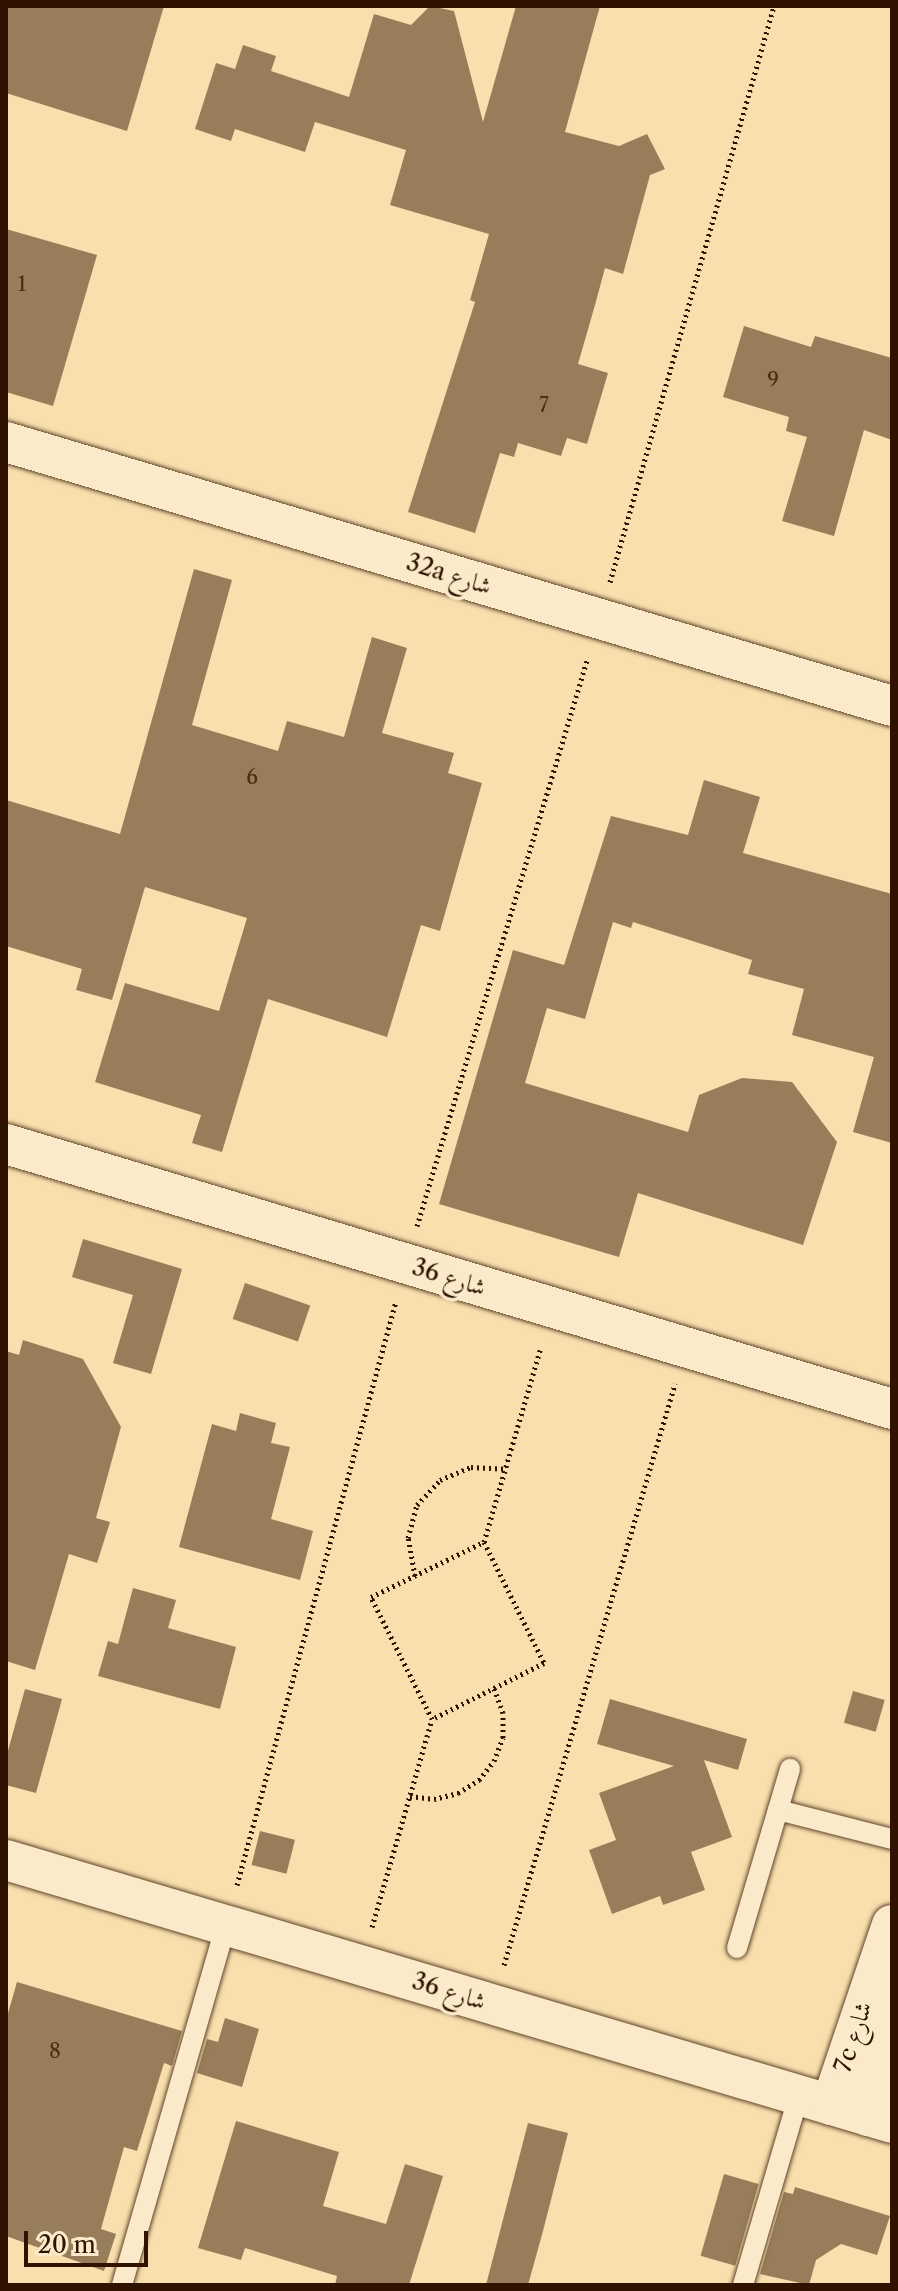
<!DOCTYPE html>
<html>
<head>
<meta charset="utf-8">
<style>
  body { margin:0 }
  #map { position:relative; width:898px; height:2291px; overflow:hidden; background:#f8dfad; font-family:"Libre Caslon Text",Amiri,serif }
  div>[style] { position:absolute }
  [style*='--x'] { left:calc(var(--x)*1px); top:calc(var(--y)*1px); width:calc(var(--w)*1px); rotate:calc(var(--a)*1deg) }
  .building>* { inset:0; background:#987d5a; transform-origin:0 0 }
  .path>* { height:5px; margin-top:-2.5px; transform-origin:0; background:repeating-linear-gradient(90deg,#2f1200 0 2px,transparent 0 6px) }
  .roads { filter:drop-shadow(0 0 2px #61452b) drop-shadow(0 0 2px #61452b) }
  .lane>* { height:20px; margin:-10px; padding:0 10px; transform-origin:10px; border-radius:10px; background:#faeaca }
  .street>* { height:40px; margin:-20px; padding:0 20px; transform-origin:20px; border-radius:20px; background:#faeaca }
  span { translate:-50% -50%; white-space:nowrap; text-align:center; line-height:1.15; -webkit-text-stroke:7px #faeaca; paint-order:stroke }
  .number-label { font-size:20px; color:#492d16 }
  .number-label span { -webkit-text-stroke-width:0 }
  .street-label { font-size:24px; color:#2f1200 }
  .frame { position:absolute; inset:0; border:8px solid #2f1200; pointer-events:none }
  .scale { position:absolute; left:24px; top:2231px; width:124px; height:36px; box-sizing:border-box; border:4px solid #2f1200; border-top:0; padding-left:10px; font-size:24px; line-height:28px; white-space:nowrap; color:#2f1200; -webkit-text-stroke:6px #faeaca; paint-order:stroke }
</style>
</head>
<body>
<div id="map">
  <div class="building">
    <i style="clip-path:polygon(6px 6px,164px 6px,127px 131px,6px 93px)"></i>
    <i style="clip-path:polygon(430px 6px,454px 11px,483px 122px,516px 6px,600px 6px,565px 132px,619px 146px,647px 134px,665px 169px,650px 175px,623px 274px,605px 268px,595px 305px,578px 364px,608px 373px,587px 444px,567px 438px,561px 456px,518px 443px,514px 457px,500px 453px,475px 533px,408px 512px,475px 302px,470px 300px,489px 234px,390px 205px,406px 150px,315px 122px,305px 152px,235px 129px,231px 141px,195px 129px,216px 63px,235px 69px,243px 45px,276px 56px,271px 71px,349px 97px,374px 14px,411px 25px)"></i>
    <i style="clip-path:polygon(6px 229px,97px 255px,53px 406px,6px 392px)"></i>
    <i style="clip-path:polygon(744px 326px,811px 347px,815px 336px,892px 358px,892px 440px,864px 430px,834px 536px,782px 521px,807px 437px,786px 431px,789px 417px,723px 397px)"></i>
    <i style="clip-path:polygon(194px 569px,232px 580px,192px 725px,278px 751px,287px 721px,344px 737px,372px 637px,407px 648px,382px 733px,454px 753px,448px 773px,482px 783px,440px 931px,421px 925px,387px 1037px,268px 999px,222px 1152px,192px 1143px,201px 1115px,95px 1082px,125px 983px,219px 1011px,247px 918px,145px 887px,112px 1000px,76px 990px,82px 969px,6px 946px,6px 800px,120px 834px)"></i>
    <i style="clip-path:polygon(704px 780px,760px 797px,743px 853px,892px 894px,892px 1143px,853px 1132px,874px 1057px,792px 1035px,804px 989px,748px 974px,752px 960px,633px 922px,631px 928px,613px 922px,585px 1019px,547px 1008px,525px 1083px,688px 1132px,699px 1095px,742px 1078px,792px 1082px,837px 1142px,803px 1245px,638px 1193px,619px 1257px,439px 1204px,513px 950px,564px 965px,611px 816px,688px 835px)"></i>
    <i style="clip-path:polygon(83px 1239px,182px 1269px,151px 1374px,113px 1363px,133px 1295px,72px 1277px)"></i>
    <i style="left:245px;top:1283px;width:69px;height:38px;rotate:19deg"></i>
    <i style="clip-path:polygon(23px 1340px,83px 1359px,121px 1427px,96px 1518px,110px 1522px,97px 1563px,69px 1554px,35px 1670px,6px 1661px,6px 1351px,19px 1355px)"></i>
    <i style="clip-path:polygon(240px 1413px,276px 1423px,271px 1443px,290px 1447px,271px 1519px,313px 1531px,300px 1580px,179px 1547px,212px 1424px,236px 1431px)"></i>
    <i style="clip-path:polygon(133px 1588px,176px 1600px,168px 1628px,236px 1647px,220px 1709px,98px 1676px,108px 1641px,118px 1644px)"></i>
    <i style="clip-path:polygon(25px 1689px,62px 1699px,36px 1793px,6px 1785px,6px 1758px)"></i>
    <i style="left:853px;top:1691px;width:33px;height:33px;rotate:16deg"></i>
    <i style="clip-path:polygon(610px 1699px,747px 1739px,738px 1770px,704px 1760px,732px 1837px,691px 1852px,705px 1890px,663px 1905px,660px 1896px,612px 1914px,589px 1850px,616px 1840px,599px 1793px,674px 1766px,597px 1744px)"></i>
    <i style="left:260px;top:1831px;width:36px;height:35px;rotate:14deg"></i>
    <i style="clip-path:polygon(17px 1982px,182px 2031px,172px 2066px,164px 2063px,137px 2151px,124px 2147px,101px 2229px,116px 2234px,104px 2271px,6px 2236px,6px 2020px)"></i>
    <i style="clip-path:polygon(225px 2018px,259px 2029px,242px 2087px,197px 2073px,207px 2039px,218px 2042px)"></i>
    <i style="clip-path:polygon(236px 2121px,339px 2152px,323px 2206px,386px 2224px,405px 2164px,443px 2176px,409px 2285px,335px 2285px,337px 2276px,245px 2248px,241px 2260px,198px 2248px)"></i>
    <i style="clip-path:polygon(528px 2123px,568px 2133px,543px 2231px,528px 2285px,486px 2285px)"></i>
    <i style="left:724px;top:2174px;width:36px;height:85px;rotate:16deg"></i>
    <i style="clip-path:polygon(795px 2187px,890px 2216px,877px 2255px,841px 2244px,816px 2260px,809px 2285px,760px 2274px,784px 2192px,793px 2194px)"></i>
  </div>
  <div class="path">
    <i style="--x:610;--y:582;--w:599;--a:-74.11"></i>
    <i style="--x:417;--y:1226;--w:594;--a:-73.27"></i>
    <i style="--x:484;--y:1542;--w:203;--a:-73.7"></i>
    <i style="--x:415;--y:1576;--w:39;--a:-100"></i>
    <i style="--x:408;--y:1538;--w:34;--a:-75"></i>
    <i style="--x:417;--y:1505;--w:34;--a:-47"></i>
    <i style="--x:440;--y:1480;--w:34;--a:-23"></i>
    <i style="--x:471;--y:1467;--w:34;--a:3"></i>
    <i style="--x:410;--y:1796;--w:24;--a:7"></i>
    <i style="--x:434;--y:1799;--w:25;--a:-14"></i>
    <i style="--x:458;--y:1793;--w:25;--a:-32"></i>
    <i style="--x:479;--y:1780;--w:24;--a:-52"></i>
    <i style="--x:494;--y:1761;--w:25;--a:-69"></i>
    <i style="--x:503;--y:1738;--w:25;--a:-90"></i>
    <i style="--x:503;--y:1713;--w:27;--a:-110"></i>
    <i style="--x:237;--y:1885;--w:605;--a:-74.77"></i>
    <i style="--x:372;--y:1927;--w:216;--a:-73.9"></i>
    <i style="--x:432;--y:1719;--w:136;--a:-116.6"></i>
    <i style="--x:371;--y:1597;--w:126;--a:-26"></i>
    <i style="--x:484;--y:1542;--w:135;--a:63.6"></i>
    <i style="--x:544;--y:1663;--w:125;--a:153.4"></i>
    <i style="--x:504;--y:1965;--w:606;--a:-73.6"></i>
  </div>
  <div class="roads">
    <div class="lane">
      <i style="--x:778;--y:1810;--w:118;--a:14.3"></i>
      <i style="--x:737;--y:1948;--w:187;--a:-73.5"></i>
      <i style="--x:122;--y:2285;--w:375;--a:-73.9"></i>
      <i style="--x:743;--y:2285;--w:198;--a:-73.6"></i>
    </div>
    <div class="street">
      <i style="--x:6;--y:442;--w:924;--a:16.59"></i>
      <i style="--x:6;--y:1144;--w:925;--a:16.65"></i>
      <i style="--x:6;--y:1860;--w:924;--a:16.53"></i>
      <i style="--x:831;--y:2105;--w:190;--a:-71.3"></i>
      <i style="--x:868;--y:2116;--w:105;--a:-76.8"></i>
    </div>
  </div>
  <div class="number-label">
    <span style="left:22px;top:284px">1</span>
    <span style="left:773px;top:380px">9</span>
    <span style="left:544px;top:405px">7</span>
    <span style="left:252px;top:777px">6</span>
    <span style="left:55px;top:2051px">8</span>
  </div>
  <div class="street-label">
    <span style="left:449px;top:574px;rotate:17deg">32a شارع</span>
    <span style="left:449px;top:1277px;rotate:17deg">شارع 36</span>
    <span style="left:449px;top:1991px;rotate:17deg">شارع 36</span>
    <span style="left:853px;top:2037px;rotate:-72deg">7c شارع</span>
  </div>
  <div class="frame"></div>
  <div class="scale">20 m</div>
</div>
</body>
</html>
